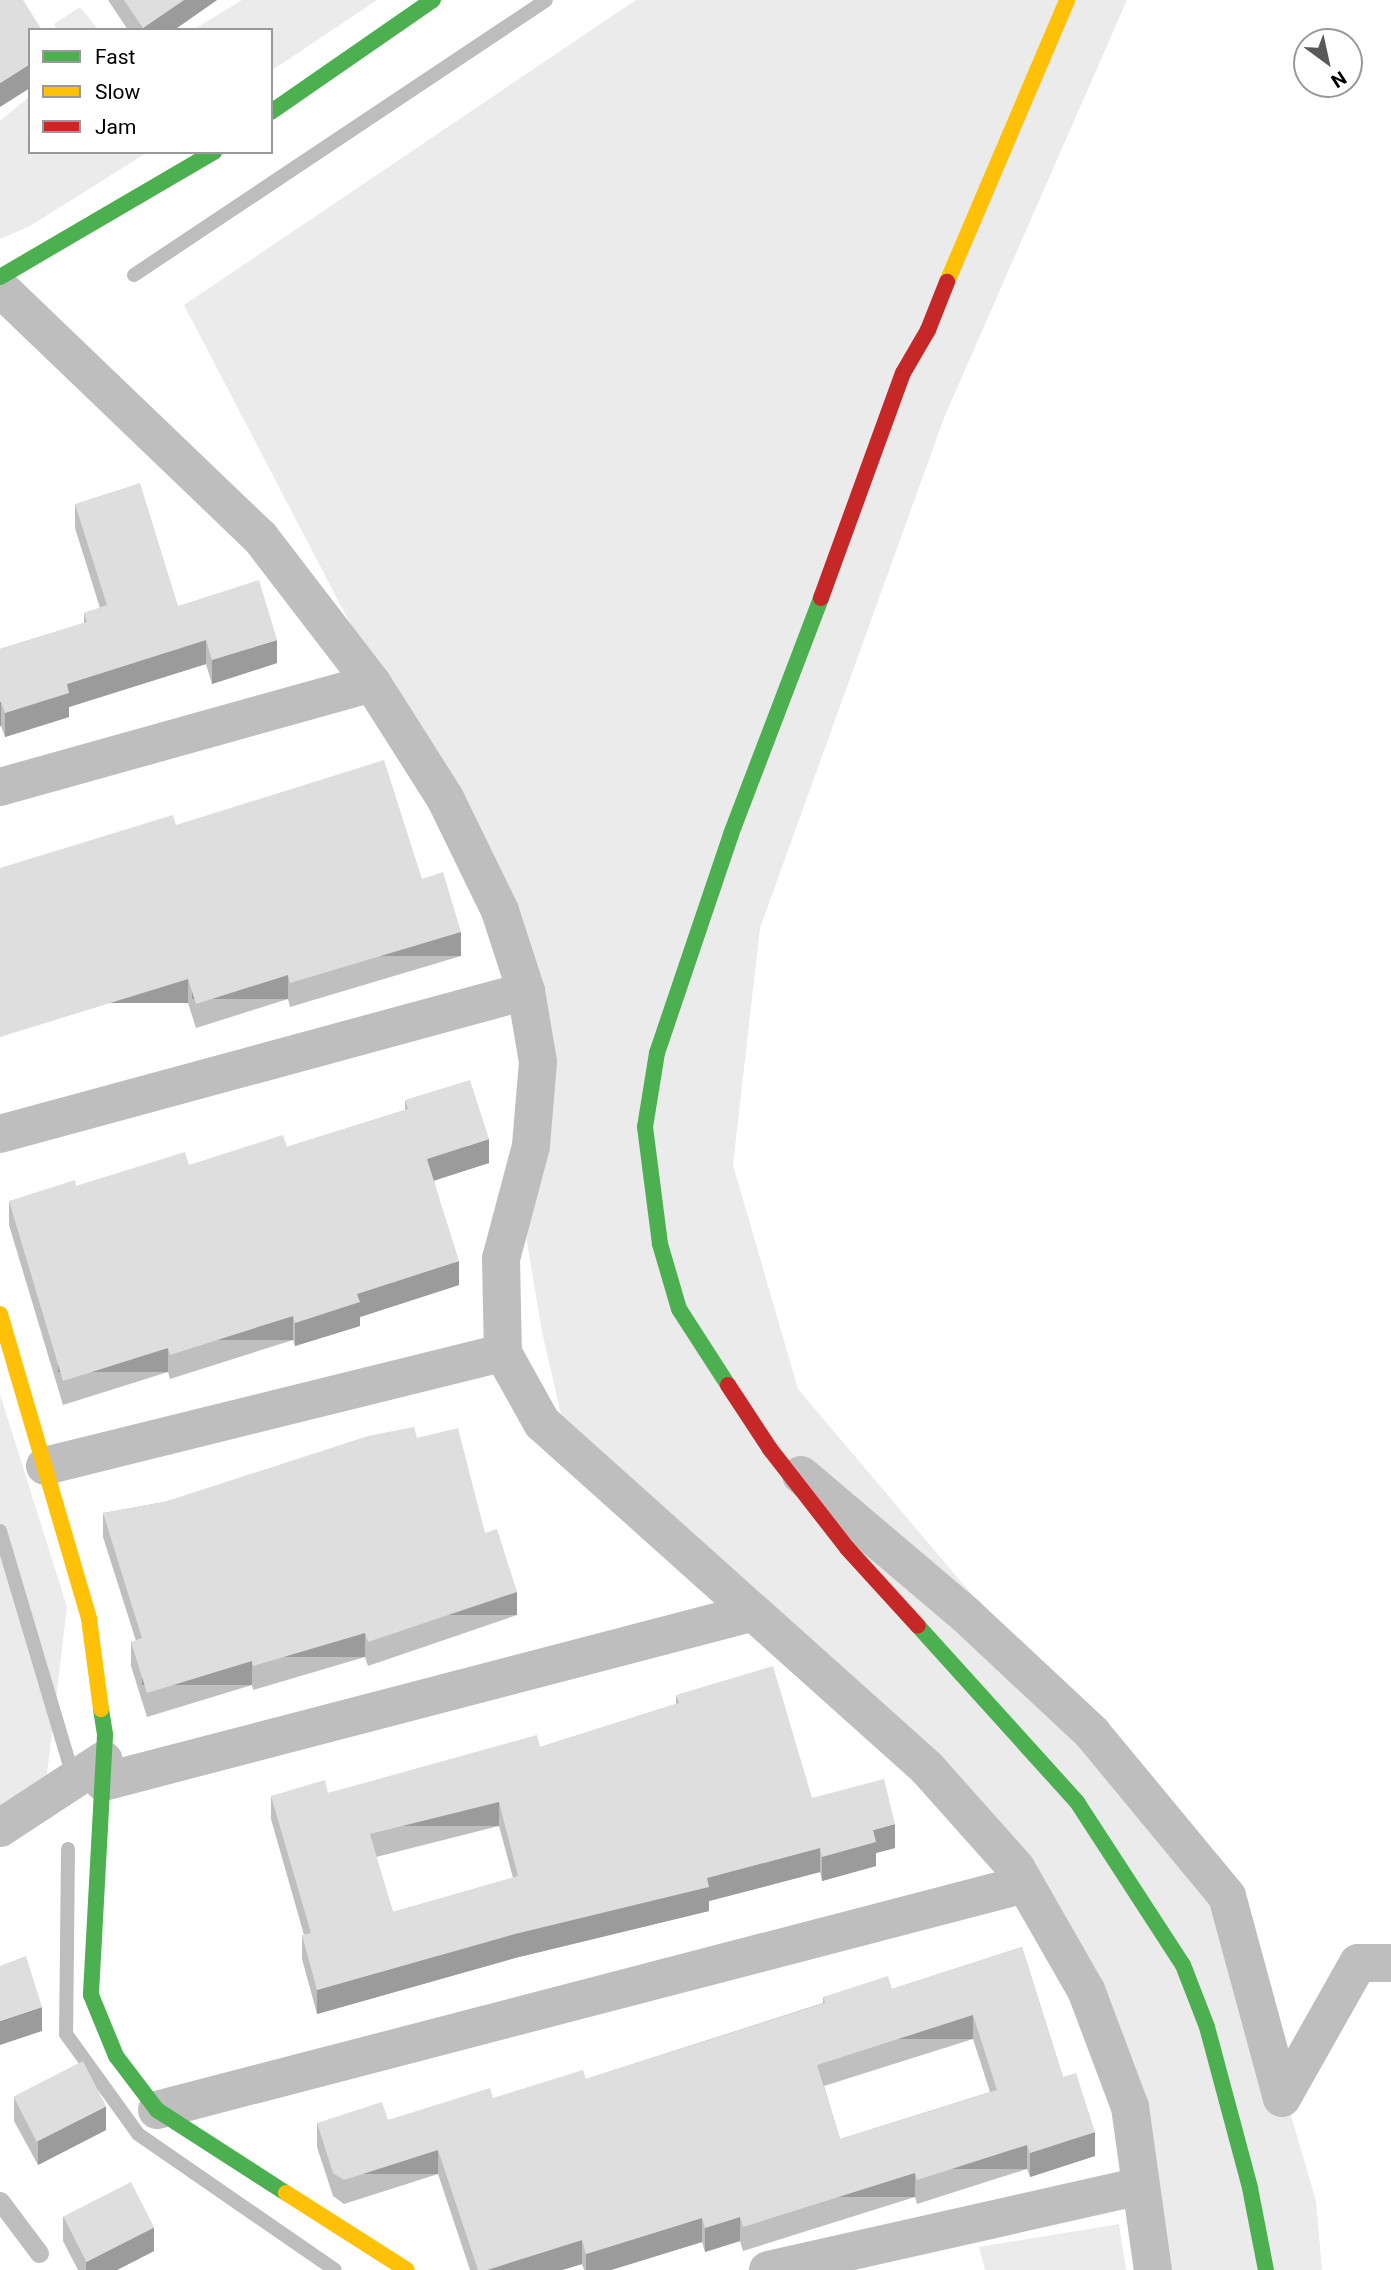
<!DOCTYPE html>
<html>
<head>
<meta charset="utf-8">
<style>
  body { margin:0 }
  #map { position:relative; width:1391px; height:2270px; overflow:hidden; background:#fff; font-family:Roboto,sans-serif }
  div>[style] { position:absolute }
  [style*='--x'] { left:calc(var(--x)*1px); top:calc(var(--y)*1px); width:calc(var(--w)*1px); rotate:calc(var(--a)*1deg) }
  .green>* { inset:0; background:#ebebeb }
  .stream>* { height:14px; margin:-7px; padding:0 7px; transform-origin:7px; border-radius:7px; background:#bdbdbd }
  .lane>* { height:19px; margin:-9.5px; padding:0 9.5px; transform-origin:9.5px; border-radius:9.5px; background:#bebebe }
  .street>* { height:38px; margin:-19px; padding:0 19px; transform-origin:19px; border-radius:19px; background:#bebebe }
  .fast>* { height:16px; margin:-8px; padding:0 8px; transform-origin:8px; border-radius:8px; background:#4caf50 }
  .slow>* { height:16px; margin:-8px; padding:0 8px; transform-origin:8px; border-radius:8px; background:#ffc107 }
  .jam>* { height:16px; margin:-8px; padding:0 8px; transform-origin:8px; border-radius:8px; background:#c62828 }
  .wall>* { inset:0; background:#bfbfbf }
  .shaded-wall>* { inset:0; background:#9b9b9b; transform-origin:0 0 }
  .building>* { inset:0; background:#dedede; transform-origin:0 0 }
  span { translate:-50% -50%; white-space:nowrap; text-align:center; line-height:1.15; -webkit-text-stroke:6px #fff; paint-order:stroke }
  .legend { position:absolute; left:28px; top:28px; width:245px; height:126px; box-sizing:border-box; background:#fff; border:2px solid #999; margin:0; padding:9px 12px; list-style:none; font-size:21px; color:#000 }
  .legend li { display:flex; align-items:center; gap:14px; height:35px }
  .legend b { width:35px; border:2px solid #999 }
  .north { position:absolute; left:1293px; top:28px; width:70px; height:70px; box-sizing:border-box; background:#fff; border:2px solid #999; border-radius:50%; rotate:147deg; font-size:19px; font-weight:700; line-height:28px; text-align:center; color:#000 }
  .north::after { content:''; display:block; margin:auto; width:24px; height:32px; background:#595959; clip-path:polygon(50% 0,100% 100%,50% 72%,0 100%) }
</style>
</head>
<body>
<div id="map">
  <div class="green">
    <i style="clip-path:polygon(242px 0,377px 0,271px 71px,271px 30px,193px 30px)"></i>
    <i style="clip-path:polygon(636px 0,1127px 0,944px 418px,760px 928px,733px 1165px,798px 1389px,1227px 1896px,1316px 2201px,1322px 2270px,1152px 2270px,1092px 2007px,927px 1768px,569px 1449px,542px 1332px,519px 1194px,538px 1062px,500px 911px,184px 305px)"></i>
    <i style="clip-path:polygon(80px 7px,99px 30px,57px 30px,54px 24px)"></i>
    <i style="clip-path:polygon(30px 96px,30px 152px,148px 152px,30px 226px,0 239px,0 121px)"></i>
    <i style="clip-path:polygon(0 1394px,67px 1607px,44px 1799px,0 1823px)"></i>
    <i style="clip-path:polygon(1119px 2224px,1126px 2270px,985px 2270px,979px 2247px)"></i>
  </div>
  <div class="stream">
    <i style="--x:134;--y:275;--w:495;--a:-33.7"></i>
    <i style="--x:0;--y:1531;--w:241;--a:73.4"></i>
    <i style="--x:68;--y:1849;--w:185;--a:90.6"></i>
    <i style="--x:66;--y:2034;--w:123;--a:54.2"></i>
    <i style="--x:138;--y:2134;--w:239;--a:34.6"></i>
  </div>
  <div class="lane">
    <i style="--x:0;--y:2201;--w:65;--a:53.1"></i>
  </div>
  <div class="street">
    <i style="--x:0;--y:288;--w:360;--a:43.8"></i>
    <i style="--x:260;--y:537;--w:184;--a:52.5"></i>
    <i style="--x:372;--y:683;--w:136;--a:57.6"></i>
    <i style="--x:445;--y:798;--w:126;--a:64"></i>
    <i style="--x:500;--y:911;--w:84;--a:72"></i>
    <i style="--x:526;--y:991;--w:72;--a:80.4"></i>
    <i style="--x:538;--y:1062;--w:84;--a:94.8"></i>
    <i style="--x:531;--y:1146;--w:117;--a:104.9"></i>
    <i style="--x:501;--y:1259;--w:94;--a:88.8"></i>
    <i style="--x:503;--y:1353;--w:80;--a:60.9"></i>
    <i style="--x:542;--y:1423;--w:517;--a:41.86"></i>
    <i style="--x:927;--y:1768;--w:134;--a:48.3"></i>
    <i style="--x:1016;--y:1868;--w:141;--a:60.2"></i>
    <i style="--x:1086;--y:1990;--w:125;--a:69.4"></i>
    <i style="--x:1130;--y:2107;--w:165;--a:82"></i>
    <i style="--x:0;--y:787;--w:386;--a:-15.6"></i>
    <i style="--x:0;--y:1134;--w:545;--a:-15.21"></i>
    <i style="--x:45;--y:1466;--w:472;--a:-13.9"></i>
    <i style="--x:801;--y:1475;--w:216;--a:40.3"></i>
    <i style="--x:966;--y:1615;--w:173;--a:43.1"></i>
    <i style="--x:1092;--y:1733;--w:212;--a:50.4"></i>
    <i style="--x:1227;--y:1896;--w:209;--a:74.8"></i>
    <i style="--x:1282;--y:2098;--w:155;--a:-60.6"></i>
    <i style="--x:1358;--y:1963;--w:33;--a:0"></i>
    <i style="--x:103;--y:1782;--w:670;--a:-14.62"></i>
    <i style="--x:0;--y:1828;--w:124;--a:-33.2"></i>
    <i style="--x:157;--y:2110;--w:897;--a:-14.59"></i>
    <i style="--x:768;--y:2270;--w:382;--a:-12.7"></i>
  </div>
  <div class="fast">
    <i style="--x:271;--y:112;--w:197;--a:-34.7"></i>
    <i style="--x:0;--y:277;--w:248;--a:-30.3"></i>
    <i style="--x:728;--y:1385;--w:90;--a:-122.8"></i>
    <i style="--x:679;--y:1309;--w:68;--a:-106.3"></i>
    <i style="--x:660;--y:1244;--w:118;--a:-97.3"></i>
    <i style="--x:645;--y:1127;--w:75;--a:-80.8"></i>
    <i style="--x:657;--y:1053;--w:231;--a:-71.3"></i>
    <i style="--x:731;--y:834;--w:253;--a:-69.1"></i>
    <i style="--x:918;--y:1626;--w:237;--a:47.9"></i>
    <i style="--x:1077;--y:1802;--w:194;--a:57"></i>
    <i style="--x:1183;--y:1965;--w:66;--a:68.8"></i>
    <i style="--x:1207;--y:2027;--w:167;--a:75"></i>
    <i style="--x:1250;--y:2188;--w:84;--a:79"></i>
    <i style="--x:101;--y:1709;--w:26;--a:81"></i>
    <i style="--x:105;--y:1735;--w:260;--a:93.1"></i>
    <i style="--x:91;--y:1995;--w:66;--a:67.7"></i>
    <i style="--x:116;--y:2056;--w:68;--a:52.8"></i>
    <i style="--x:157;--y:2110;--w:153;--a:32.8"></i>
  </div>
  <div class="slow">
    <i style="--x:947;--y:282;--w:306;--a:-66.9"></i>
    <i style="--x:0;--y:1314;--w:318;--a:73.7"></i>
    <i style="--x:89;--y:1619;--w:91;--a:82.4"></i>
    <i style="--x:286;--y:2193;--w:143;--a:32.5"></i>
  </div>
  <div class="jam">
    <i style="--x:821;--y:598;--w:239;--a:-70"></i>
    <i style="--x:903;--y:373;--w:50;--a:-59.8"></i>
    <i style="--x:928;--y:330;--w:52;--a:-68.4"></i>
    <i style="--x:728;--y:1385;--w:77;--a:56.7"></i>
    <i style="--x:770;--y:1449;--w:125;--a:52.1"></i>
    <i style="--x:847;--y:1548;--w:105;--a:47.7"></i>
  </div>
  <div class="wall">
    <i style="clip-path:polygon(108px 0,217px 0,174px 30px,128px 30px)"></i>
    <i style="clip-path:polygon(75px 504px,178px 606px,277px 663px,212px 684px,206px 664px,69px 707px,69px 717px,5px 737px,1px 726px,0 649px,84px 623px,84px 613px,100px 608px,75px 528px)"></i>
    <i style="clip-path:polygon(176px 825px,422px 879px,461px 956px,290px 1007px,288px 999px,196px 1028px,188px 1003px)"></i>
    <i style="clip-path:polygon(405px 1100px,489px 1163px,434px 1180px,459px 1285px,360px 1317px,360px 1326px,295px 1346px,293px 1340px,170px 1379px,168px 1372px,63px 1405px,9px 1225px,9px 1201px,76px 1186px,287px 1147px,405px 1110px)"></i>
    <i style="clip-path:polygon(417px 1438px,485px 1533px,517px 1615px,368px 1666px,365px 1657px,253px 1690px,252px 1685px,147px 1717px,131px 1666px,131px 1642px,136px 1641px,103px 1537px,103px 1513px,164px 1502px)"></i>
    <i style="clip-path:polygon(evenodd,676px 1695px,812px 1798px,895px 1848px,876px 1853px,876px 1866px,822px 1881px,820px 1872px,709px 1901px,709px 1911px,515px 1958px,317px 2014px,302px 1959px,302px 1935px,304px 1935px,271px 1819px,271px 1796px,328px 1793px,540px 1747px,676px 1704px,676px 1695px,499px 1826px,513px 1878px,393px 1912px,376px 1857px,499px 1826px)"></i>
    <i style="clip-path:polygon(evenodd,1022px 1947px,1063px 2077px,1095px 2156px,1030px 2177px,1027px 2169px,917px 2204px,915px 2197px,743px 2251px,740px 2241px,705px 2252px,702px 2242px,611px 2270px,584px 2270px,582px 2264px,562px 2270px,470px 2270px,438px 2174px,344px 2204px,333px 2196px,317px 2147px,317px 2123px,388px 2120px,586px 2079px,823px 2003px,823px 1997px,892px 1989px,1022px 1947px,973px 2039px,990px 2092px,840px 2139px,824px 2086px,973px 2039px)"></i>
    <i style="clip-path:polygon(14px 2097px,106px 2130px,38px 2165px,14px 2121px)"></i>
    <i style="clip-path:polygon(63px 2217px,154px 2251px,117px 2270px,78px 2270px,63px 2241px)"></i>
  </div>
  <div class="shaded-wall">
    <i style="clip-path:polygon(184px 0,217px 0,174px 30px,143px 30px,143px 28px)"></i>
    <i style="clip-path:polygon(30px 64px,30px 88px,0 107px,0 83px)"></i>
    <i style="clip-path:polygon(206px 640px,206px 664px,69px 707px,69px 717px,5px 737px,5px 713px,67px 684px)"></i>
    <i style="clip-path:polygon(277px 640px,277px 663px,212px 684px,212px 660px)"></i>
    <i style="left:0;top:702px;width:1px;height:24px"></i>
    <i style="left:461px;top:932px;width:24px;height:178px;rotate:90deg"></i>
    <i style="left:288px;top:975px;width:24px;height:96px;rotate:90deg"></i>
    <i style="left:188px;top:979px;width:24px;height:197px;rotate:90deg"></i>
    <i style="clip-path:polygon(489px 1139px,489px 1163px,427px 1183px,427px 1159px)"></i>
    <i style="clip-path:polygon(459px 1261px,459px 1285px,360px 1317px,360px 1326px,295px 1346px,295px 1323px,357px 1294px)"></i>
    <i style="left:293px;top:1316px;width:24px;height:129px;rotate:90deg"></i>
    <i style="left:168px;top:1348px;width:24px;height:110px;rotate:90deg"></i>
    <i style="left:517px;top:1592px;width:23px;height:157px;rotate:90deg"></i>
    <i style="left:365px;top:1633px;width:24px;height:117px;rotate:90deg"></i>
    <i style="left:252px;top:1661px;width:24px;height:110px;rotate:90deg"></i>
    <i style="left:499px;top:1802px;width:24px;height:133px;rotate:90deg"></i>
    <i style="clip-path:polygon(895px 1824px,895px 1848px,876px 1853px,876px 1866px,822px 1881px,822px 1857px,873px 1830px)"></i>
    <i style="clip-path:polygon(820px 1848px,820px 1872px,709px 1901px,709px 1911px,515px 1958px,317px 2014px,317px 1990px,707px 1878px)"></i>
    <i style="clip-path:polygon(42px 2007px,42px 2031px,0 2045px,0 2021px)"></i>
    <i style="left:973px;top:2015px;width:24px;height:164px;rotate:90deg"></i>
    <i style="clip-path:polygon(106px 2106px,106px 2130px,38px 2165px,38px 2141px)"></i>
    <i style="clip-path:polygon(1095px 2132px,1095px 2156px,1030px 2177px,1030px 2153px)"></i>
    <i style="left:1027px;top:2145px;width:24px;height:115px;rotate:90deg"></i>
    <i style="left:438px;top:2150px;width:24px;height:99px;rotate:90deg"></i>
    <i style="left:915px;top:2173px;width:24px;height:180px;rotate:90deg"></i>
    <i style="clip-path:polygon(740px 2217px,740px 2241px,705px 2252px,705px 2228px)"></i>
    <i style="clip-path:polygon(702px 2218px,702px 2242px,611px 2270px,586px 2270px,586px 2254px)"></i>
    <i style="clip-path:polygon(154px 2227px,154px 2251px,117px 2270px,86px 2270px,86px 2262px)"></i>
    <i style="clip-path:polygon(582px 2240px,582px 2264px,562px 2270px,487px 2270px)"></i>
  </div>
  <div class="building">
    <i style="clip-path:polygon(0 0,23px 0,42px 30px,30px 30px,30px 64px,0 83px)"></i>
    <i style="clip-path:polygon(124px 0,184px 0,143px 28px)"></i>
    <i style="clip-path:polygon(140px 483px,178px 606px,259px 580px,277px 640px,212px 660px,206px 640px,67px 684px,69px 693px,5px 713px,1px 702px,0 702px,0 649px,87px 622px,84px 613px,107px 605px,75px 504px)"></i>
    <i style="clip-path:polygon(384px 760px,422px 879px,443px 872px,461px 932px,290px 983px,288px 975px,196px 1004px,188px 979px,0 1037px,0 868px,173px 815px,176px 825px)"></i>
    <i style="clip-path:polygon(470px 1080px,489px 1139px,427px 1159px,459px 1261px,357px 1294px,360px 1302px,295px 1323px,293px 1316px,170px 1355px,168px 1348px,63px 1381px,9px 1201px,75px 1180px,76px 1186px,185px 1152px,189px 1165px,283px 1135px,287px 1147px,408px 1109px,405px 1100px)"></i>
    <i style="clip-path:polygon(414px 1427px,417px 1438px,458px 1428px,485px 1533px,497px 1529px,517px 1592px,368px 1642px,365px 1633px,253px 1666px,252px 1661px,147px 1693px,131px 1642px,142px 1638px,103px 1513px,164px 1502px,368px 1436px)"></i>
    <i style="clip-path:polygon(evenodd,773px 1666px,812px 1798px,884px 1779px,895px 1824px,873px 1830px,876px 1842px,822px 1857px,820px 1848px,707px 1878px,709px 1887px,515px 1934px,317px 1990px,302px 1935px,311px 1933px,271px 1796px,325px 1780px,328px 1793px,537px 1735px,540px 1747px,679px 1703px,676px 1695px,773px 1666px,499px 1802px,518px 1876px,393px 1912px,370px 1834px,499px 1802px)"></i>
    <i style="clip-path:polygon(evenodd,1022px 1947px,1063px 2077px,1076px 2073px,1095px 2132px,1030px 2153px,1027px 2145px,917px 2180px,915px 2173px,743px 2227px,740px 2217px,705px 2228px,702px 2218px,586px 2254px,582px 2240px,487px 2270px,478px 2270px,438px 2150px,344px 2180px,333px 2173px,317px 2123px,382px 2102px,388px 2120px,490px 2088px,493px 2098px,583px 2070px,586px 2079px,825px 2003px,823px 1997px,888px 1976px,892px 1989px,1022px 1947px,973px 2015px,997px 2090px,840px 2139px,817px 2065px,973px 2015px)"></i>
    <i style="clip-path:polygon(26px 1956px,42px 2007px,0 2021px,0 1966px)"></i>
    <i style="left:83px;top:2061px;width:51px;height:78px;rotate:63deg"></i>
    <i style="left:131px;top:2182px;width:51px;height:76px;rotate:63deg"></i>
  </div>
  <ul class="legend">
  <li><b style="height:9px;background:#4caf50"></b>Fast</li>
  <li><b style="height:9px;background:#ffc107"></b>Slow</li>
  <li><b style="height:9px;background:#c62828"></b>Jam</li>
  </ul>
  <div class="north">N</div>
</div>
</body>
</html>
